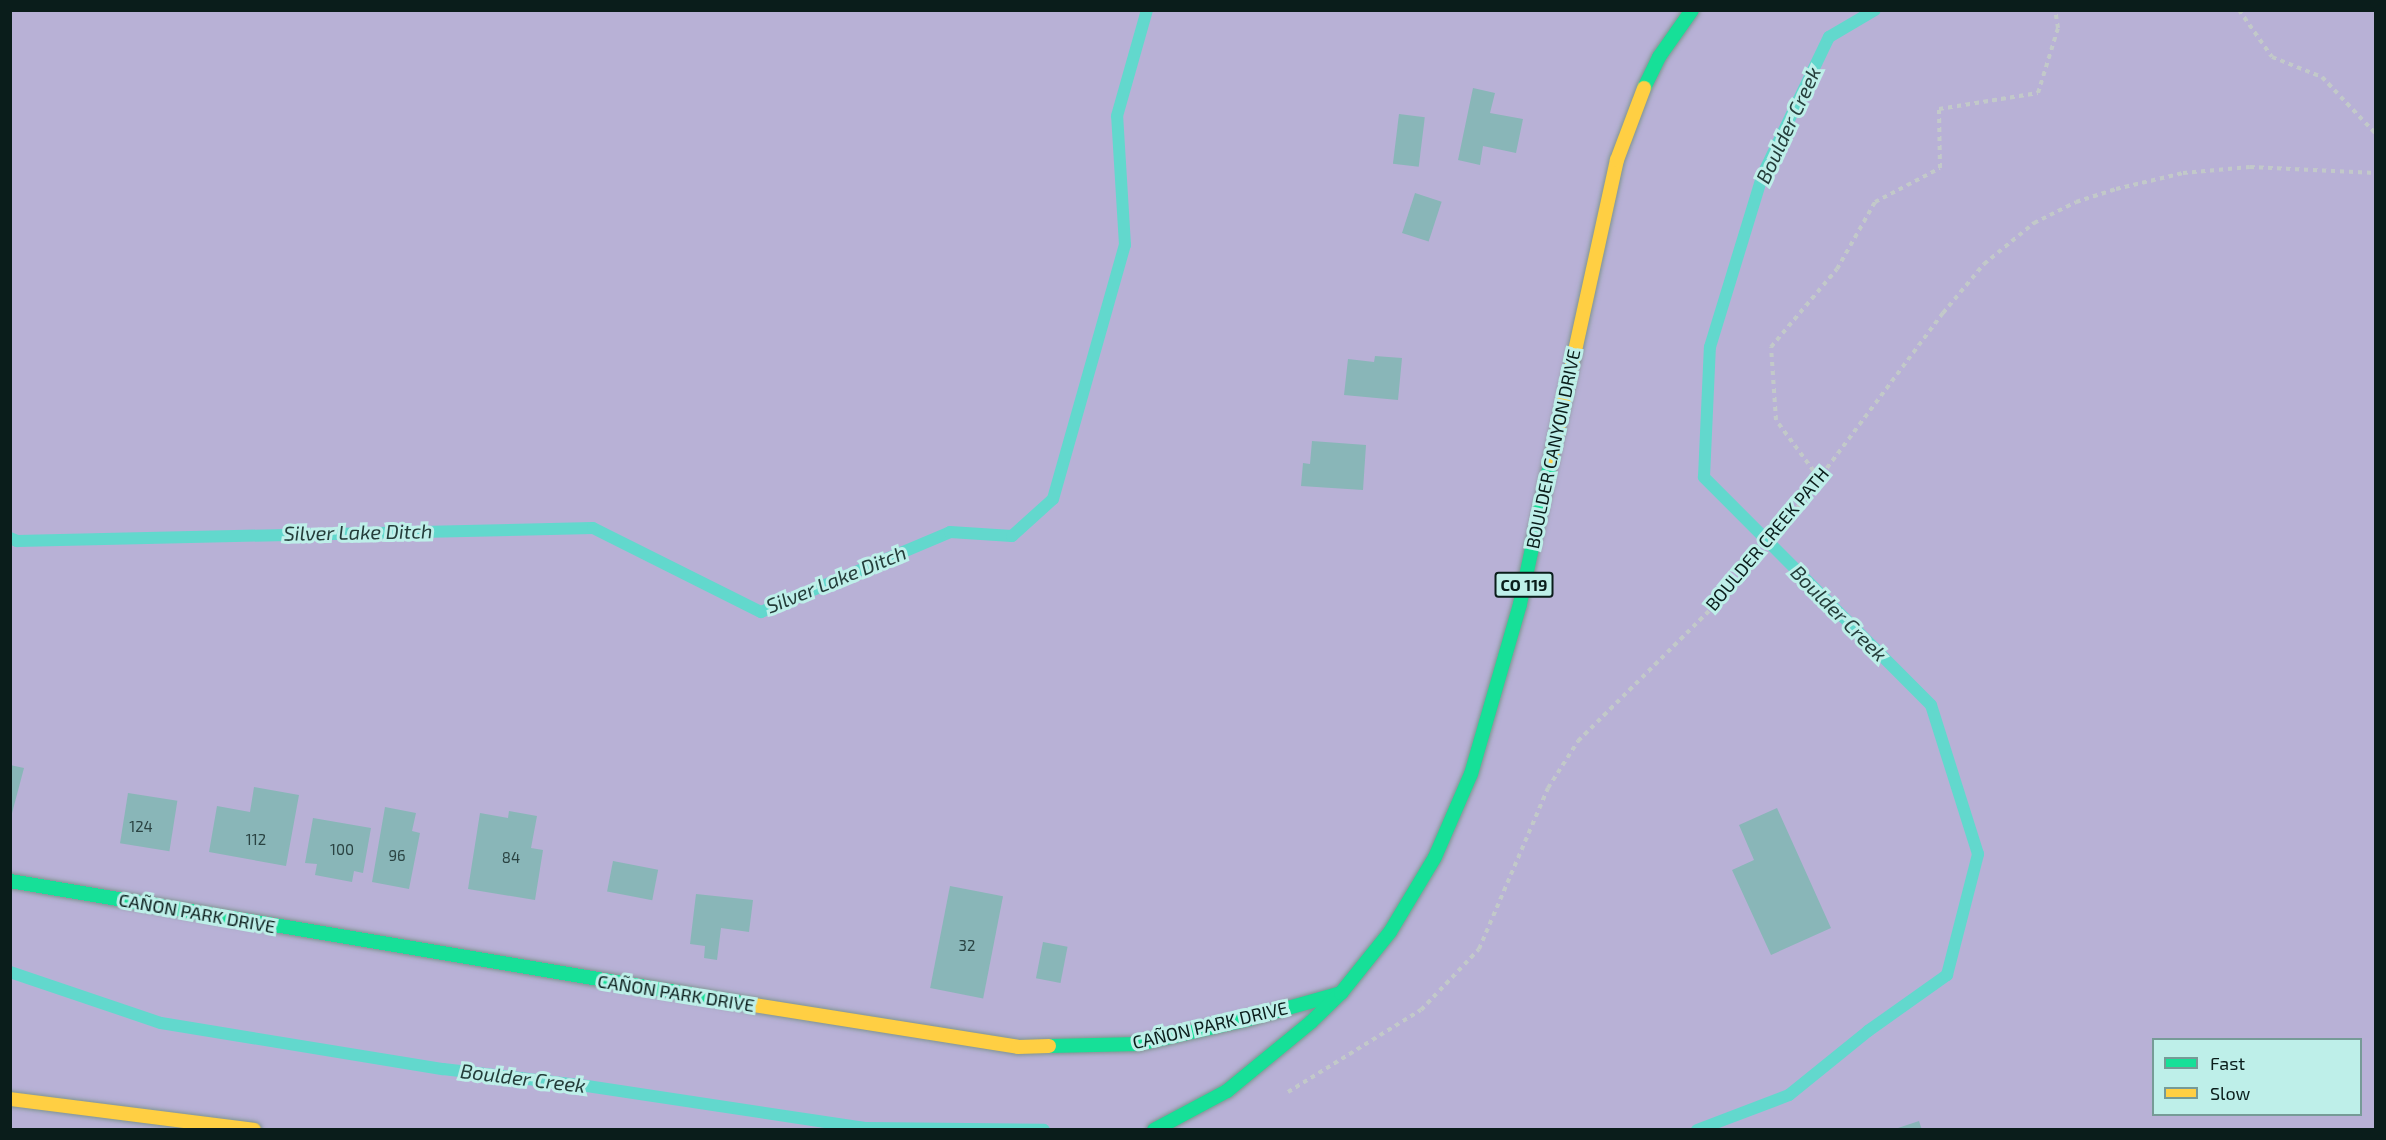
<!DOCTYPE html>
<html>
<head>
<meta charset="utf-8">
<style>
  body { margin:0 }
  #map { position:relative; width:2386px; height:1140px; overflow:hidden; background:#bcd7d3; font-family:"Exo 2",sans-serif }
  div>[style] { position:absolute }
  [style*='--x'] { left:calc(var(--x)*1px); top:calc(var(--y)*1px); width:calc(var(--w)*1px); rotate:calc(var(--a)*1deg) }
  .green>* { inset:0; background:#b8b1d6 }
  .stream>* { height:12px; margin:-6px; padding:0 6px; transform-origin:6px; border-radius:6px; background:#62d8cd }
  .building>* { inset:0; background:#89b6b8; transform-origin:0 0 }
  .path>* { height:4px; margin-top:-2px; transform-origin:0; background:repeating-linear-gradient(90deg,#c2c9c9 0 4.5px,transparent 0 9px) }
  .roads { filter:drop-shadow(0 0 2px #7f9491) drop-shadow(0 0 2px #7f9491) }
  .fast>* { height:14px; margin:-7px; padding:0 7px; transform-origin:7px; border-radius:7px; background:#16e098 }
  .slow>* { height:14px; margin:-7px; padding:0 7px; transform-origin:7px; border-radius:7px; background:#ffcf43 }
  span { translate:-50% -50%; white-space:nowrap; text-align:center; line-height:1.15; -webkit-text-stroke:6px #beefe9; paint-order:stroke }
  .number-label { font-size:15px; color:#2a4342 }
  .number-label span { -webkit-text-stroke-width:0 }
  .shield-label span { padding:2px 4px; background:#beefe9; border:2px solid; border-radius:4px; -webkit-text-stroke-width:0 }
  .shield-label { font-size:16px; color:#0a1d1b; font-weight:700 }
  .street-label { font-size:18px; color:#0a1d1b }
  .water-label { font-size:20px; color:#243d3a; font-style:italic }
  .frame { position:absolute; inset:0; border:12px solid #0a1d1b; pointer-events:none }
  .legend { position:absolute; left:2152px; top:1038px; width:210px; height:78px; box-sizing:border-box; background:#beefe9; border:2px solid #769b97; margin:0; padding:8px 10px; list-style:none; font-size:18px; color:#0a1d1b }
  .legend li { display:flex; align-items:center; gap:12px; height:30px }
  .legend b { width:30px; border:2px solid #769b97 }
</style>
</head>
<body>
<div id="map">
  <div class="green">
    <i style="clip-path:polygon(evenodd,10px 11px,2375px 11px,2375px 1129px,11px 1129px,10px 11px,2154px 1040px,2360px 1040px,2360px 1114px,2154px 1114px,2154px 1040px)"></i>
  </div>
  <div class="stream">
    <i style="--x:10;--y:538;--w:8;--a:23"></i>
    <i style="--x:17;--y:541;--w:576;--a:-1.29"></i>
    <i style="--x:593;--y:528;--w:188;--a:26.6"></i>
    <i style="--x:761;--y:612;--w:205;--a:-22.9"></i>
    <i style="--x:950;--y:532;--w:62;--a:3.7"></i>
    <i style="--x:1012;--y:536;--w:55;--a:-42.1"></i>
    <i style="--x:1053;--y:499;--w:264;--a:-74.2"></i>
    <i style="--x:1125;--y:245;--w:129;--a:-93.5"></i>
    <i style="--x:1117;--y:116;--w:110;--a:-74.2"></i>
    <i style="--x:10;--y:972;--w:159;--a:18.7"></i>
    <i style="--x:161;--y:1023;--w:286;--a:9.3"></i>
    <i style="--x:443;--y:1069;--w:145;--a:6.7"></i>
    <i style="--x:587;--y:1086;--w:281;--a:8.6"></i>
    <i style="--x:865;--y:1128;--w:179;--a:0.6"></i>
    <i style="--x:1697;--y:1130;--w:98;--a:-20.8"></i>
    <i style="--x:1789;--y:1095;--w:102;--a:-39"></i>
    <i style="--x:1868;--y:1031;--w:97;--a:-35.3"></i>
    <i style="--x:1947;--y:975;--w:125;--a:-75.6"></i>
    <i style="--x:1978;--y:854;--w:156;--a:-107.5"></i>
    <i style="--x:1931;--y:705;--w:322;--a:-134.9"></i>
    <i style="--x:1704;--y:477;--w:130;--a:-87.4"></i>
    <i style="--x:1710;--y:347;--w:181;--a:-73"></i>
    <i style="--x:1763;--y:174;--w:152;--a:-64.3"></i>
    <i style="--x:1829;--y:37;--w:53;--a:-30.4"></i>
  </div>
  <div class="building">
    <i style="clip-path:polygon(1473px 88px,1495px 93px,1490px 113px,1523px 119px,1516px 153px,1483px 146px,1480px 165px,1458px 160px)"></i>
    <i style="left:1399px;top:114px;width:26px;height:50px;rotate:7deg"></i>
    <i style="left:1415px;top:193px;width:28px;height:42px;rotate:18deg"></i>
    <i style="clip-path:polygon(1375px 356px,1402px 358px,1398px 400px,1344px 395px,1348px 359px,1374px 362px)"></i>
    <i style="clip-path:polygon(1312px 441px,1366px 445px,1363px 490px,1301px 486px,1303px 463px,1310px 464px)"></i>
    <i style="clip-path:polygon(10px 765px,24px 768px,11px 817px,10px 817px)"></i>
    <i style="clip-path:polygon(254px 787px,299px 795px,286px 866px,209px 852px,217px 806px,250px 812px)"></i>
    <i style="left:128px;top:793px;width:50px;height:51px;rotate:9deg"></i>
    <i style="clip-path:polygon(385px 807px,416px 813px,412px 831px,420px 833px,409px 889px,372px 882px)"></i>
    <i style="clip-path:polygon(1777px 808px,1831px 928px,1771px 955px,1732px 870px,1754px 860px,1739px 825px)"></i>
    <i style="clip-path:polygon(509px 811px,537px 816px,531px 848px,543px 850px,535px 900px,468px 889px,480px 813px,508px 818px)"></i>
    <i style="clip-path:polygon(313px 818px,371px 828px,363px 873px,354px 871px,352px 882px,315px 875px,317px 864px,305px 863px)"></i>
    <i style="left:613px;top:861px;width:46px;height:31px;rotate:11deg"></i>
    <i style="left:950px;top:886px;width:54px;height:104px;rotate:11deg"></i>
    <i style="clip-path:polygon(696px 894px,753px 900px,749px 932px,721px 928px,717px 960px,704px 958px,705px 946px,690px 944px)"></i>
    <i style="left:1043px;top:942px;width:25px;height:37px;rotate:11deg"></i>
    <i style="clip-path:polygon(1919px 1121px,1922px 1130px,1895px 1130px,1895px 1129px)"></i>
  </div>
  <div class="path">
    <i style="--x:2239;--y:10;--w:57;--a:54.9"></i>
    <i style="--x:2272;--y:57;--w:54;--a:21.8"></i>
    <i style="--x:2322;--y:77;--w:79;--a:46.5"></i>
    <i style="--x:1819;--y:478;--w:72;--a:-126.6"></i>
    <i style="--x:1776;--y:420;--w:73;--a:-93.9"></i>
    <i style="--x:1771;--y:347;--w:102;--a:-49.8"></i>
    <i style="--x:1837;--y:269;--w:77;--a:-60.4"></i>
    <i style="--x:1875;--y:202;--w:73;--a:-27.6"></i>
    <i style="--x:1940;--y:168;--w:59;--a:-91"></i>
    <i style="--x:1939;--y:109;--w:100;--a:-9.2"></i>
    <i style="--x:2038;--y:93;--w:68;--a:-72.9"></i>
    <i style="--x:2058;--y:28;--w:18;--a:-99"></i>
    <i style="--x:1288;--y:1092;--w:156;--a:-31.7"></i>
    <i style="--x:1421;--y:1010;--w:84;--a:-46.4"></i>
    <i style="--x:1479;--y:949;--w:175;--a:-66.8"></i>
    <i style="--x:1548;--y:788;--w:56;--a:-57.4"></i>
    <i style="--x:1578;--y:741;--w:204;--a:-44.8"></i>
    <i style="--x:1723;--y:597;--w:121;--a:-50.4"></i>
    <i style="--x:1800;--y:504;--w:239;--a:-53.2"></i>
    <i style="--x:1943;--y:313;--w:64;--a:-50.1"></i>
    <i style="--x:1984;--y:264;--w:65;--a:-39.4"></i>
    <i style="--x:2034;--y:223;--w:47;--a:-26.6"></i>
    <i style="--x:2076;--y:202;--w:42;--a:-18"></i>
    <i style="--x:2116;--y:189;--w:69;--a:-13.4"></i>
    <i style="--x:2183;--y:173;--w:67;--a:-5.1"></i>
    <i style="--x:2250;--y:167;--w:126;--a:2.7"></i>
  </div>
  <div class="roads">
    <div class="fast">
      <i style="--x:1644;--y:88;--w:34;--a:-64"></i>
      <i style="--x:1659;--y:57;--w:57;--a:-54.9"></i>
      <i style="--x:10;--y:881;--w:754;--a:9.46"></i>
      <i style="--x:1049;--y:1046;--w:90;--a:-1.3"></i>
      <i style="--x:1139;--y:1044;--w:109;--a:-12.8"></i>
      <i style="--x:1245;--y:1020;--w:100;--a:-15.7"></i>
      <i style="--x:1154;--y:1130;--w:83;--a:-28.1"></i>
      <i style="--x:1227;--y:1091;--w:109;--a:-39.4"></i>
      <i style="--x:1311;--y:1022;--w:42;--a:-44"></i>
      <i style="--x:1341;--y:993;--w:78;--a:-51.2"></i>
      <i style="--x:1390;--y:932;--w:87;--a:-59"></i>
      <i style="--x:1435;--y:857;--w:90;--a:-66.6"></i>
      <i style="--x:1471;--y:774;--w:177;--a:-73.9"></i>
      <i style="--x:1520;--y:604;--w:147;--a:-77.9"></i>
    </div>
    <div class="slow">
      <i style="--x:1551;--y:460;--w:307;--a:-77.6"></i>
      <i style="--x:1617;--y:160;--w:77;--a:-69.4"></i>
      <i style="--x:754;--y:1005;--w:267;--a:9"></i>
      <i style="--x:1018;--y:1047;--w:31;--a:-2"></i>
      <i style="--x:10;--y:1099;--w:246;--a:7.2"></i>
    </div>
  </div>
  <div class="number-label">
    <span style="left:141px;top:827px">124</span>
    <span style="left:256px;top:840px">112</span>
    <span style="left:342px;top:850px">100</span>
    <span style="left:397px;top:856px">96</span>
    <span style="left:511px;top:858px">84</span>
    <span style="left:967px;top:946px">32</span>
  </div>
  <div class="shield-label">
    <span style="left:1524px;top:585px">CO 119</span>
  </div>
  <div class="street-label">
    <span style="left:1553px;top:449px;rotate:-78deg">BOULDER CANYON DRIVE</span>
    <span style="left:1767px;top:539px;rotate:-50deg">BOULDER CREEK PATH</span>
    <span style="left:197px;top:913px;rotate:10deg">CAÑON PARK DRIVE</span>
    <span style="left:676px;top:993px;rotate:9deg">CAÑON PARK DRIVE</span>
    <span style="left:1210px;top:1025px;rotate:-13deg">CAÑON PARK DRIVE</span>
  </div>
  <div class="water-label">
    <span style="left:1788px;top:125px;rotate:-65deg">Boulder Creek</span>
    <span style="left:358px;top:532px;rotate:-1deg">Silver Lake Ditch</span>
    <span style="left:836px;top:579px;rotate:-22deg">Silver Lake Ditch</span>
    <span style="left:1839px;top:613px;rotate:45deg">Boulder Creek</span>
    <span style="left:523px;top:1078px;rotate:7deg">Boulder Creek</span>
  </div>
  <div class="frame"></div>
  <ul class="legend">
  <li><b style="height:8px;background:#16e098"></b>Fast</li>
  <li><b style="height:8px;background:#ffcf43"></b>Slow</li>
  </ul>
</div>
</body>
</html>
